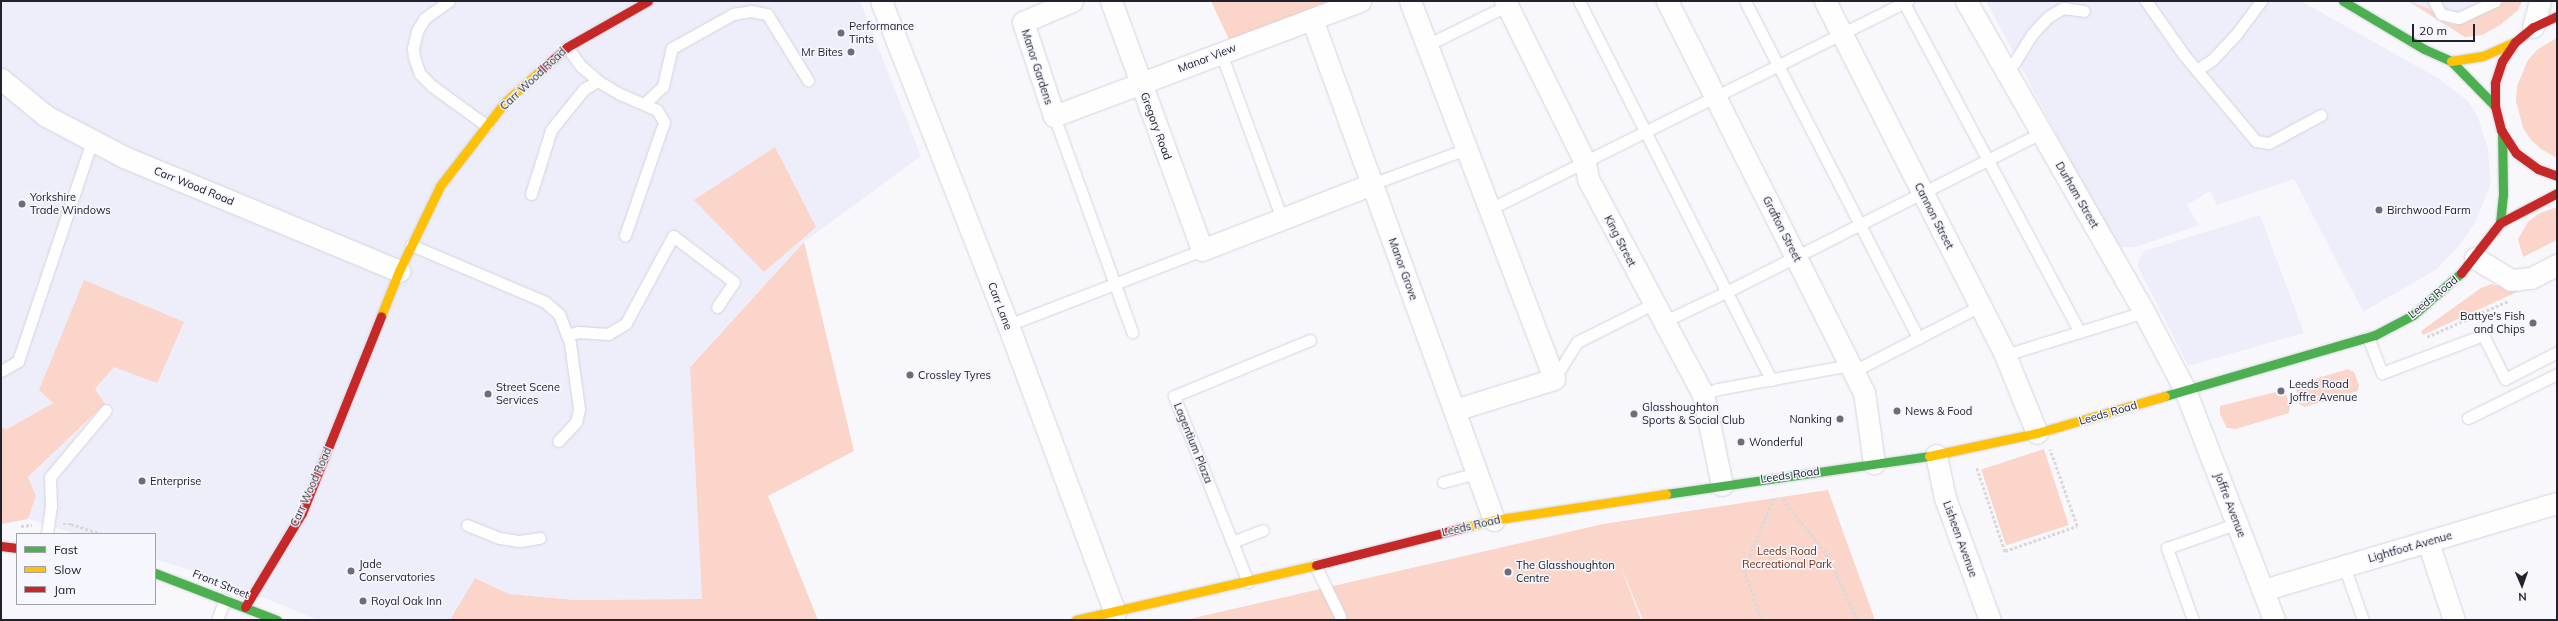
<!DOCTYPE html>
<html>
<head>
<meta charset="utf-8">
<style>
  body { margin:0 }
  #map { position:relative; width:2558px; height:621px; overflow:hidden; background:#f8f8fc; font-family:Mulish,sans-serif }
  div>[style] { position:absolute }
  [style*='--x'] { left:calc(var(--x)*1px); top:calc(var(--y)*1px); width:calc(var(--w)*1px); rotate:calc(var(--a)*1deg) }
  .built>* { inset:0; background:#edeefa }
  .green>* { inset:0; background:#fbd5c9; transform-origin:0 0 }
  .path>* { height:2.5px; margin-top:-1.25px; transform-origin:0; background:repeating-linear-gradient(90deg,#d9d9da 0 3px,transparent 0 5px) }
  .roads { filter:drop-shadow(0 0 1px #d3d4dd) drop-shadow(0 0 1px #d3d4dd) }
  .lane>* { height:11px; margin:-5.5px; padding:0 5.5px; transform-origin:5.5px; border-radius:5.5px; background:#fefeff }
  .street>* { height:21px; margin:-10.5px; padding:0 10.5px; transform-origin:10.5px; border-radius:10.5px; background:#fefeff }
  .fast>* { height:9px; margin:-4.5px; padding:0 4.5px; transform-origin:4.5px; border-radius:4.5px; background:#4caf50 }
  .slow>* { height:9px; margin:-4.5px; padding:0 4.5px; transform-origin:4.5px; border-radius:4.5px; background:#ffc107 }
  .jam>* { height:9px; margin:-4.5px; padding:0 4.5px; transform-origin:4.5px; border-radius:4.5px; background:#c62828 }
  .dots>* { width:11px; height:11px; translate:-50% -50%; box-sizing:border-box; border:2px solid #f6f7fe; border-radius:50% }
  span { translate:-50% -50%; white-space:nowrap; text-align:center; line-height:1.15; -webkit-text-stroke:3px #f6f7fe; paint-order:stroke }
  .poi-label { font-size:11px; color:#20222e }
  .left { translate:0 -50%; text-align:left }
  .right { translate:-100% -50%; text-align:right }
  .street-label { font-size:11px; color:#20222e }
  .park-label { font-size:11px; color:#762e0c }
  .frame { position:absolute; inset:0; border:2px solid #20222e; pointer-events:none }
  .legend { position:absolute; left:16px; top:533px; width:140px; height:72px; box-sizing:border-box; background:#f6f7fe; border:1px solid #a0a2ab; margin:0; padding:5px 7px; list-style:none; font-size:12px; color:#20222e }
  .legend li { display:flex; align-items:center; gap:8px; height:20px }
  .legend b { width:20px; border:1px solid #a0a2ab }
  .north { position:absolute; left:2502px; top:565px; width:40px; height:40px; -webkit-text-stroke:3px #f6f7fe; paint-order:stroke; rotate:178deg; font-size:11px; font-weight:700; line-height:16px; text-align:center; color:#20222e }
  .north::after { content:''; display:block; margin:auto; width:14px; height:18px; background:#20222e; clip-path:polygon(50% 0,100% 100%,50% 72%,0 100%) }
  .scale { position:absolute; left:2412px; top:24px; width:63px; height:18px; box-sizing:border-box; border:2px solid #20222e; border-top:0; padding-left:5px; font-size:12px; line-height:14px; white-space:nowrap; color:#20222e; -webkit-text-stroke:3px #f6f7fe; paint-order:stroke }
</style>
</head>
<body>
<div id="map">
  <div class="built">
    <i style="clip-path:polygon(1px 1px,860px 1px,921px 156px,804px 242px,690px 366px,702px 599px,575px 600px,509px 594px,476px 578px,450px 620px,318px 620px,226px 582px,155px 559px,155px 534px,76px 534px,28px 519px,36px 496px,28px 477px,105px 405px,95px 389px,114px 367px,184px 322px,53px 403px,7px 429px,1px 427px)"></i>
    <i style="clip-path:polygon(1986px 1px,2301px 1px,2438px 78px,2468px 101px,2478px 117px,2488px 149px,2491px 184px,2475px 223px,2459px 246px,2437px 269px,2363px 312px,2294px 179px,2217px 205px,2210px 191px,2187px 205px,2199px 225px,2136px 247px,2121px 247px,2113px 241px)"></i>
    <i style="clip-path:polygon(2408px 1px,2522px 1px,2518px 10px,2500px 25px,2482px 35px,2465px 37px)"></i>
    <i style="clip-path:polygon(2260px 215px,2304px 333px,2188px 366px,2137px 265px,2144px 251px)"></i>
  </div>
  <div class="green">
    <i style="clip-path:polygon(1211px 1px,1349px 1px,1231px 44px)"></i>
    <i style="clip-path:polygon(2408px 1px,2430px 9px,2447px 23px,2456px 25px,2506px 1px,2522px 1px,2518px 10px,2500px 25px,2482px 35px,2465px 37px)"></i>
    <i style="clip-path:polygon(2557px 38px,2557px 158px,2541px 149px,2531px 140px,2523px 128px,2516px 101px,2517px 86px,2528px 60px,2538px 49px)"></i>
    <i style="clip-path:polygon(775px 147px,816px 227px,764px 272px,694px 200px)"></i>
    <i style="clip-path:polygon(2557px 207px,2557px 240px,2523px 257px,2518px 239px,2528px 222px,2538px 214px)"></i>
    <i style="clip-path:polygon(804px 242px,854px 451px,768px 496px,818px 620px,450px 620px,475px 578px,509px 594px,575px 600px,702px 599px,690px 367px)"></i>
    <i style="clip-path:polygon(84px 280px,184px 322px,157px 383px,114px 367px,95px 389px,105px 404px,28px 477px,36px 496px,28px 519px,1px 524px,1px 427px,7px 429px,53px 403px,39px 390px)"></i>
    <i style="clip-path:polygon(2491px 284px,2519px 291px,2423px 335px,2421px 331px,2481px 288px)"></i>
    <i style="clip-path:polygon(2348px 369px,2354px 372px,2359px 385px,2358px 391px,2305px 407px,2299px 404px,2296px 389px,2298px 384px)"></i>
    <i style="clip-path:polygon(2280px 391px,2286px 394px,2290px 407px,2289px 413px,2236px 429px,2227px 428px,2220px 414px,2220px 406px)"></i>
    <i style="left:2044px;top:449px;width:80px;height:66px;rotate:72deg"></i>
    <i style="clip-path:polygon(1828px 490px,1875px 620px,1643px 620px,1619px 562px,1641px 620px,1185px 620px,1603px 524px)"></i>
  </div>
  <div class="path">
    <i style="--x:2427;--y:337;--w:89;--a:-24"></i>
    <i style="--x:1977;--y:468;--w:88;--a:71.4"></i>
    <i style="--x:2005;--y:551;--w:76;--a:-19.1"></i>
    <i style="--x:2077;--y:526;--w:81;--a:-109.6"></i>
    <i style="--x:1783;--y:499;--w:74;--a:51.6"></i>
    <i style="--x:1829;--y:557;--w:69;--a:66"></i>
    <i style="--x:63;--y:524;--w:8;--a:0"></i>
    <i style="--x:71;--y:524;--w:32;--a:18"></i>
    <i style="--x:21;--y:526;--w:11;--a:-5"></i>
    <i style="--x:1761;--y:620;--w:53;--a:-108.8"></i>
    <i style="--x:1744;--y:570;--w:77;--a:-67.8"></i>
  </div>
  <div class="roads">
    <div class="lane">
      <i style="--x:449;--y:1;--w:29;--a:145"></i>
      <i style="--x:425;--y:18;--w:15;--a:122"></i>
      <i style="--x:417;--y:31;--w:17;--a:103"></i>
      <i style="--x:413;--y:48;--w:9;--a:84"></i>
      <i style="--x:414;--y:57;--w:18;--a:71"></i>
      <i style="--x:420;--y:74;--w:17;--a:45"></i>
      <i style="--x:432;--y:86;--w:68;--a:36"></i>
      <i style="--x:1579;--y:1;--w:425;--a:63.1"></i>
      <i style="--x:1745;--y:1;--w:379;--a:62.8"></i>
      <i style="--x:2146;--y:1;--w:66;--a:54.9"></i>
      <i style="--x:2184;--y:55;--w:112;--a:50.1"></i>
      <i style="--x:2256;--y:141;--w:13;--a:9"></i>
      <i style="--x:2269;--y:143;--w:59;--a:-28.3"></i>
      <i style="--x:2434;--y:1;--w:15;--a:62"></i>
      <i style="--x:2441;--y:14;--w:18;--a:13"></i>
      <i style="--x:2459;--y:18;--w:40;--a:-25"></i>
      <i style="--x:1904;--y:3;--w:373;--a:61.9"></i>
      <i style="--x:1427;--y:45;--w:93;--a:-26.3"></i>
      <i style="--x:567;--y:47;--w:24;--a:54"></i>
      <i style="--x:581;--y:66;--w:23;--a:41"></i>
      <i style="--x:598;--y:81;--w:26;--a:31"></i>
      <i style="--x:620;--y:94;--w:40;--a:23.4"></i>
      <i style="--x:657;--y:110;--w:14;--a:60"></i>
      <i style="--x:664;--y:122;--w:120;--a:109"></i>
      <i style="--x:1221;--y:53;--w:177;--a:69.8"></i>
      <i style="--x:2006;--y:70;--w:11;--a:-41"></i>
      <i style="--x:2014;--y:63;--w:34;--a:-58"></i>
      <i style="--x:2032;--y:34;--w:23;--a:-47"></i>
      <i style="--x:2048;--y:17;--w:17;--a:-31"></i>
      <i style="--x:2063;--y:8;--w:21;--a:8"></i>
      <i style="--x:2197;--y:70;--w:18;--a:-34"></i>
      <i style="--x:2212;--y:60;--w:37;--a:-47"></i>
      <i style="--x:2237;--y:33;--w:40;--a:-53"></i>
      <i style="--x:645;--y:103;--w:25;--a:-43"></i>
      <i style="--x:663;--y:86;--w:39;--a:-77"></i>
      <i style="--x:672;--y:48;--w:70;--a:-29.1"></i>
      <i style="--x:733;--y:14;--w:18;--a:-9"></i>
      <i style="--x:751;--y:11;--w:16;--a:11"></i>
      <i style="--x:767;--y:14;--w:78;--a:58.2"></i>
      <i style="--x:1054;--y:116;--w:230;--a:70.1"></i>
      <i style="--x:1372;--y:184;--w:100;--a:-20.4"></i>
      <i style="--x:531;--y:194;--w:67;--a:-72.6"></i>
      <i style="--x:551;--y:130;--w:53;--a:-51.2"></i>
      <i style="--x:584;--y:89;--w:16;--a:-30"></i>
      <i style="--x:1490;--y:209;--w:467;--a:-26.5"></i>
      <i style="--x:411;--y:245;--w:146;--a:23"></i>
      <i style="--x:545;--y:302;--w:18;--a:41"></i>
      <i style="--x:559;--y:314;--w:31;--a:69"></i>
      <i style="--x:570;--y:343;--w:67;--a:82.2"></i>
      <i style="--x:579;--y:409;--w:13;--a:103"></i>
      <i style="--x:576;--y:422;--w:26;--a:133"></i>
      <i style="--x:1663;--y:322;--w:70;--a:-25.5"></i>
      <i style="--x:1726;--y:292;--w:353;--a:-26.8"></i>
      <i style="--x:1008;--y:325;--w:208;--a:-21.1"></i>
      <i style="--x:567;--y:335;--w:11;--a:-15"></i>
      <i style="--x:578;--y:332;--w:30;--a:4"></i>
      <i style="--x:608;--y:334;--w:21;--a:-31"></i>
      <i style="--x:626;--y:323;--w:99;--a:-61.6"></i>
      <i style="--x:673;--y:236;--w:76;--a:37"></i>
      <i style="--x:734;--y:282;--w:30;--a:124"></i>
      <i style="--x:2368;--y:337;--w:39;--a:69"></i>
      <i style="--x:2382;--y:373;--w:108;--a:-20.6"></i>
      <i style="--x:2483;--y:335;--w:49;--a:63.4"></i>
      <i style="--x:2505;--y:379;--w:59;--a:-27.4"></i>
      <i style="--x:2005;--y:355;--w:145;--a:-17.2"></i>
      <i style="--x:1;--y:371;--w:20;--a:-30"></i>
      <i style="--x:18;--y:361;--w:232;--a:-71.4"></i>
      <i style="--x:1854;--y:371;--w:142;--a:-27.3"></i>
      <i style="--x:1554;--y:379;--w:44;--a:-58.1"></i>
      <i style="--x:1577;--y:342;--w:85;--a:-26.6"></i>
      <i style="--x:1703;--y:394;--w:16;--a:-18"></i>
      <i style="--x:1718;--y:389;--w:134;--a:-10.3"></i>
      <i style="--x:2468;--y:418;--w:99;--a:-26.3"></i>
      <i style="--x:1443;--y:482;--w:35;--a:-15"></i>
      <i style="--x:467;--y:525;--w:35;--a:22"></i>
      <i style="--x:500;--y:538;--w:20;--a:9"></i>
      <i style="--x:520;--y:541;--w:20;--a:-9"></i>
      <i style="--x:47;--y:534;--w:27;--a:-82"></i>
      <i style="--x:51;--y:507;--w:30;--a:-92"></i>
      <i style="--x:50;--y:477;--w:87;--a:-50.1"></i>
      <i style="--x:1232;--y:542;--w:33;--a:-21"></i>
      <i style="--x:1315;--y:565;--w:57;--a:63.9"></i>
      <i style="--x:2344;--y:566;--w:57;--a:70.6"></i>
      <i style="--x:1248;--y:582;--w:200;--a:-111.7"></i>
      <i style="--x:1174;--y:396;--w:147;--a:-22.4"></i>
      <i style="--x:217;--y:620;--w:22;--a:-69"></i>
      <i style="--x:2193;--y:620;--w:77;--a:-109.9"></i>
      <i style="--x:2167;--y:548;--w:75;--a:-19.4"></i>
    </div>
    <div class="street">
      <i style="--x:881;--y:1;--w:348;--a:68.6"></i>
      <i style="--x:1008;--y:325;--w:307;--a:69.6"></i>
      <i style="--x:1072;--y:1;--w:53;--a:156.8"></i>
      <i style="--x:1023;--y:22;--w:99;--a:71.7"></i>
      <i style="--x:1054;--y:116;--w:327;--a:-20.6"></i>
      <i style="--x:1111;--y:1;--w:265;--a:69.9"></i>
      <i style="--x:1202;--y:250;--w:182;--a:-21.2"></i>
      <i style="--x:1410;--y:1;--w:404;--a:69.1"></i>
      <i style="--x:1554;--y:379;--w:104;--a:162.6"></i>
      <i style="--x:1505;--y:1;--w:180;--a:63.6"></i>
      <i style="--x:1585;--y:162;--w:17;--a:80"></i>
      <i style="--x:1588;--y:179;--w:244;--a:61.9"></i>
      <i style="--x:1703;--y:394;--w:93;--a:78.2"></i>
      <i style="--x:1667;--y:1;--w:438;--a:63.3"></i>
      <i style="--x:1864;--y:392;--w:72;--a:82"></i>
      <i style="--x:1825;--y:1;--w:397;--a:63"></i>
      <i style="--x:2005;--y:355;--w:84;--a:67.7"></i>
      <i style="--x:1966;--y:1;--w:358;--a:60.2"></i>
      <i style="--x:2144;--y:312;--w:88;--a:62.3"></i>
      <i style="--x:2185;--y:390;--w:247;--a:68.8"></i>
      <i style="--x:1312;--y:19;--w:533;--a:70.04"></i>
      <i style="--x:2533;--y:27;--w:27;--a:-75"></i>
      <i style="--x:1;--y:79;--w:58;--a:39.4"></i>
      <i style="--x:46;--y:116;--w:88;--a:27.7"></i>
      <i style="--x:124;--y:157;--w:298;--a:22.5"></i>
      <i style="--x:2475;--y:258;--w:42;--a:31.4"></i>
      <i style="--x:2511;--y:280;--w:20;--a:-6"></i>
      <i style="--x:2531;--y:278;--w:29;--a:-27"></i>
      <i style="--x:1936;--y:455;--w:44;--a:78.2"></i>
      <i style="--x:1945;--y:498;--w:130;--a:69.8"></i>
      <i style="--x:2428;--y:542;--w:82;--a:71.6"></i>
      <i style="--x:2263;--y:590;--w:307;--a:-16.5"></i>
    </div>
    <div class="fast">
      <i style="--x:2343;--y:1;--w:94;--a:30.7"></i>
      <i style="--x:2424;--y:49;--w:30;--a:24"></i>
      <i style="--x:2451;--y:61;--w:63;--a:45.6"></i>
      <i style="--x:2500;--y:223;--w:30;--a:-84"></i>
      <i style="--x:2503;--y:193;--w:62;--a:-90.9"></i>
      <i style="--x:2165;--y:396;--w:219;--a:-16.2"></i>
      <i style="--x:2375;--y:335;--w:43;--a:-27.8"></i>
      <i style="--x:2413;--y:315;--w:64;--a:-41.2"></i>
      <i style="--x:1666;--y:494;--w:266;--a:-8.2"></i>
      <i style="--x:155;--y:573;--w:131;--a:21.1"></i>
    </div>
    <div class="slow">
      <i style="--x:2451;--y:61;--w:32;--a:-9"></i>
      <i style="--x:2483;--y:56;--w:35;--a:-24"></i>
      <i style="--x:381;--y:316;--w:48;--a:-68.2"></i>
      <i style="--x:399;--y:271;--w:94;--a:-64.2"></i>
      <i style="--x:440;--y:186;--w:106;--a:-52.3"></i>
      <i style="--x:505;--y:102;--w:50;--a:-41.7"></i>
      <i style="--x:1929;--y:456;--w:110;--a:-12"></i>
      <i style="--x:2037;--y:433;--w:133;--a:-16.1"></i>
      <i style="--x:1462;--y:528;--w:33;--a:-14"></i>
      <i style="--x:1494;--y:520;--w:174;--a:-8.6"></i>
      <i style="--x:1076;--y:620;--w:246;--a:-12.9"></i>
    </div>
    <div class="jam">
      <i style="--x:2557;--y:16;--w:26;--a:155"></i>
      <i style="--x:2533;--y:27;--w:23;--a:140"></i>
      <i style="--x:2515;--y:42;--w:23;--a:124"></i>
      <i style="--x:2502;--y:61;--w:23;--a:108"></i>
      <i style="--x:2495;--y:83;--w:23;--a:90"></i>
      <i style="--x:2495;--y:106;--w:25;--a:76"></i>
      <i style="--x:2501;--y:130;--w:27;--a:57"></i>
      <i style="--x:2516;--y:153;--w:27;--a:36"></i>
      <i style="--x:2538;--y:169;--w:20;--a:20"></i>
      <i style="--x:542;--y:69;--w:33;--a:-41"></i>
      <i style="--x:567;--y:47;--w:93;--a:-29.6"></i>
      <i style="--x:2461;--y:273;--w:63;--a:-52"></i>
      <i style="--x:2500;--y:223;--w:64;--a:-27.8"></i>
      <i style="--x:1;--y:546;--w:16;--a:7"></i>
      <i style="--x:1316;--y:565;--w:151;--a:-14.2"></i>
      <i style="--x:245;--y:607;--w:110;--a:-58.8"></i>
      <i style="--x:302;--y:513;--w:212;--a:-68.1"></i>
    </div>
  </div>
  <div class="dots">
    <i style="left:841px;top:33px;background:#6c6d76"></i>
    <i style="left:851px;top:52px;background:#6c6d76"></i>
    <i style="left:22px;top:204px;background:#6c6d76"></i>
    <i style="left:2379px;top:210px;background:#6c6d76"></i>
    <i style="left:2533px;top:323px;background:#6c6d76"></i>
    <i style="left:910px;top:375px;background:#6c6d76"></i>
    <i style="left:2281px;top:391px;background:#6c6d76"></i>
    <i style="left:488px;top:394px;background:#6c6d76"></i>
    <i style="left:1897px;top:411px;background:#6c6d76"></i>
    <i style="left:1634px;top:414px;background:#6c6d76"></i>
    <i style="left:1840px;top:419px;background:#6c6d76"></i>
    <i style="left:1741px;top:442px;background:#6c6d76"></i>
    <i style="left:142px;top:481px;background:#6c6d76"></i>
    <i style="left:351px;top:571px;background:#6c6d76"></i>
    <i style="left:1508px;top:572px;background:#6c6d76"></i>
    <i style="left:363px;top:601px;background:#6c6d76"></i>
  </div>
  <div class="poi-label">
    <span class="left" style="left:849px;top:33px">Performance<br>Tints</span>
    <span class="right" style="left:843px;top:52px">Mr Bites</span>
    <span class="left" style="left:30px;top:204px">Yorkshire<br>Trade Windows</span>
    <span class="left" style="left:2387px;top:210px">Birchwood Farm</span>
    <span class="right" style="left:2525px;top:323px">Battye's Fish<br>and Chips</span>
    <span class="left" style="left:918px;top:375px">Crossley Tyres</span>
    <span class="left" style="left:2289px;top:391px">Leeds Road<br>Joffre Avenue</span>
    <span class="left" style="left:496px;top:394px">Street Scene<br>Services</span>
    <span class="left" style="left:1642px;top:414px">Glasshoughton<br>Sports &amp; Social Club</span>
    <span class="left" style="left:1905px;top:411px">News &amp; Food</span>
    <span class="right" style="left:1832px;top:419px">Nanking</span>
    <span class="left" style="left:1749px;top:442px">Wonderful</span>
    <span class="left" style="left:150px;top:481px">Enterprise</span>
    <span class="left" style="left:359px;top:571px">Jade<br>Conservatories</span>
    <span class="left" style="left:1516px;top:572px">The Glasshoughton<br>Centre</span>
    <span class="left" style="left:371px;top:601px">Royal Oak Inn</span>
  </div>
  <div class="street-label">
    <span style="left:1207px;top:58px;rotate:-21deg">Manor View</span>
    <span style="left:1037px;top:67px;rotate:72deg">Manor Gardens</span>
    <span style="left:533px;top:79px;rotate:-43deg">Carr Wood Road</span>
    <span style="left:1156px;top:126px;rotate:70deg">Gregory Road</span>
    <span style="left:194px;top:186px;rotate:22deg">Carr Wood Road</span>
    <span style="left:2077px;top:195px;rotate:60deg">Durham Street</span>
    <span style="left:1934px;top:216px;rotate:63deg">Cannon Street</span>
    <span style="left:1782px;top:229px;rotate:63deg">Grafton Street</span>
    <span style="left:1620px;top:241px;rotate:63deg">King Street</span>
    <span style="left:1403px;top:269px;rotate:70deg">Manor Grove</span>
    <span style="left:2433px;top:297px;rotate:-39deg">Leeds Road</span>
    <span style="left:1000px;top:306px;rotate:69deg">Carr Lane</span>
    <span style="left:2108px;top:413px;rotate:-16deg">Leeds Road</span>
    <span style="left:1193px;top:443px;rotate:68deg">Lagentium Plaza</span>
    <span style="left:1790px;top:475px;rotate:-8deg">Leeds Road</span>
    <span style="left:311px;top:487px;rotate:-66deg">Carr Wood Road</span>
    <span style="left:2230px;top:505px;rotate:69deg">Joffre Avenue</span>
    <span style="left:1471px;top:526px;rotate:-13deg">Leeds Road</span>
    <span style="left:1960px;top:539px;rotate:70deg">Lisheen Avenue</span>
    <span style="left:2410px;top:547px;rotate:-16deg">Lightfoot Avenue</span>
    <span style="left:221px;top:584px;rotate:22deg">Front Street</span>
  </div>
  <div class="park-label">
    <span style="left:1787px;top:558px">Leeds Road<br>Recreational Park</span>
  </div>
  <div class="frame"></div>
  <ul class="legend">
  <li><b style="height:5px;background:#4caf50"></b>Fast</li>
  <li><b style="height:5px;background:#ffc107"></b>Slow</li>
  <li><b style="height:5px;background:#c62828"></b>Jam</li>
  </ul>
  <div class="north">N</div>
  <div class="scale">20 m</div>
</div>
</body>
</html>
